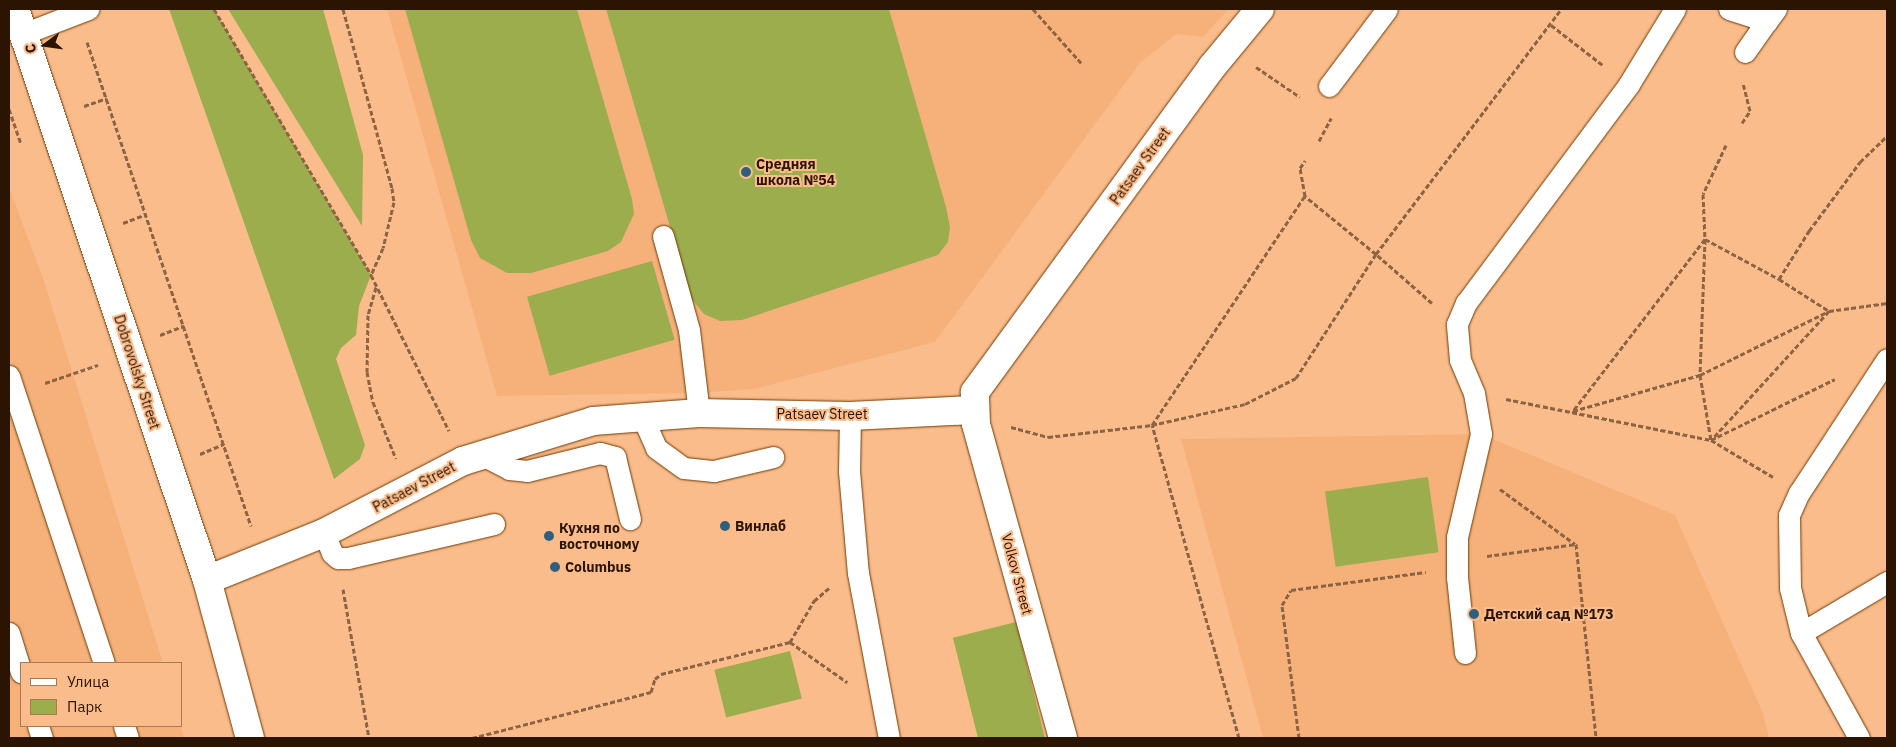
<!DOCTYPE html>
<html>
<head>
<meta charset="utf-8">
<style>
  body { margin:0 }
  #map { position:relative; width:1896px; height:747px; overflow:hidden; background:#fbbc8b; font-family:"IBM Plex Sans",sans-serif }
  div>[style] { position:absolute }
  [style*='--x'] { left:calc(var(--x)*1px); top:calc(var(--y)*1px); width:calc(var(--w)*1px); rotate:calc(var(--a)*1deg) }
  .built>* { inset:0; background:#f6b17b }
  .green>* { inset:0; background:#9bad4c; transform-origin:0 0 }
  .path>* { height:3px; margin-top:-1.5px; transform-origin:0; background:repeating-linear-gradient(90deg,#8d6342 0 5px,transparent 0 7.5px) }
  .roads { filter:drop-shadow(0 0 1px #703a00) drop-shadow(0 0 1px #703a00) }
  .lane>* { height:21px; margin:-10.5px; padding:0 10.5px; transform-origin:10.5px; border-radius:10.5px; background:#fff }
  .street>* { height:28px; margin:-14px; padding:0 14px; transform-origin:14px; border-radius:14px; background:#fff }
  .secondary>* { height:28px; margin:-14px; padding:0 14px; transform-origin:14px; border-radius:14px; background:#fff }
  .dots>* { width:14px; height:14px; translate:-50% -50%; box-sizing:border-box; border:2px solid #fbbc8b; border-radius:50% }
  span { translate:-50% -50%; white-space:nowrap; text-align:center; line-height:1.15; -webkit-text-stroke:4px #fbbc8b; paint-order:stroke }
  .poi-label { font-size:14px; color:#2b1402; font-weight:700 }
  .left { translate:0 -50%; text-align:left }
  .street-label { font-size:14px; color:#2b1402 }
  .frame { position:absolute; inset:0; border:10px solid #2b1402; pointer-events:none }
  .legend { position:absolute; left:20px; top:662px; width:162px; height:65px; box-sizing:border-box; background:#fbbc8b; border:1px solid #a87954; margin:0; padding:6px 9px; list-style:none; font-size:15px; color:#2b1402 }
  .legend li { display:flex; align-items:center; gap:10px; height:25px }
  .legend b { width:25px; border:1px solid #a87954 }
  .north { position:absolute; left:20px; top:20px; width:50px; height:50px; -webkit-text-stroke:4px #fbbc8b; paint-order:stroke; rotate:256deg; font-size:14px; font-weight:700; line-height:20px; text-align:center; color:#2b1402 }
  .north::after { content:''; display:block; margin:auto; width:18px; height:22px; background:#2b1402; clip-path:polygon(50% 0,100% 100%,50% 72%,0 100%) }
</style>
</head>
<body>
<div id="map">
  <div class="built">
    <i style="clip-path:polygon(387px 9px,1229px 9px,1203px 37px,1176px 34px,1140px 63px,935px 342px,754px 389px,698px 393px,497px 396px)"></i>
    <i style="clip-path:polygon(9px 187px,43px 278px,163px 663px,21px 663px,21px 726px,181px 725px,184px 738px,9px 738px)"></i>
    <i style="clip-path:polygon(1481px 434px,1675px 515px,1763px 713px,1769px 738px,1263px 738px,1181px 439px)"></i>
  </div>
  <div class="green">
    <i style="clip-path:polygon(169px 9px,214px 9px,371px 275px,359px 306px,356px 335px,341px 348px,336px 359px,365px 445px,360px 459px,334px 479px)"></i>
    <i style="clip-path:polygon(228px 9px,323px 9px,363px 155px,362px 226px)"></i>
    <i style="clip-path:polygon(405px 9px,577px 9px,632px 199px,634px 214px,621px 242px,608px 251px,531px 273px,507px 273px,480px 258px,471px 240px)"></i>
    <i style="clip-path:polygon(606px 9px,889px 9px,946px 207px,950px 227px,948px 242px,938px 255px,742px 320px,720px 321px,704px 314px,691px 298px)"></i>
    <i style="left:652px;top:261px;width:82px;height:130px;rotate:74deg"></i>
    <i style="left:1428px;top:477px;width:76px;height:104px;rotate:82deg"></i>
    <i style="left:1016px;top:622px;width:120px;height:65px;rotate:76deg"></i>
    <i style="left:790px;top:651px;width:49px;height:78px;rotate:76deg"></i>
  </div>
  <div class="path">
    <i style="--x:214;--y:9;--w:309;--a:59.4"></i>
    <i style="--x:371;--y:275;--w:174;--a:63.4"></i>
    <i style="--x:343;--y:9;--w:186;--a:74.7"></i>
    <i style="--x:392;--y:188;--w:14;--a:82"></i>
    <i style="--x:394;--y:202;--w:47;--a:103.4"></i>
    <i style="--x:383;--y:248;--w:30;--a:114"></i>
    <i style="--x:1033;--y:9;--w:75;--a:48.2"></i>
    <i style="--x:1551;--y:25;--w:67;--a:37.7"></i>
    <i style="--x:87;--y:42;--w:511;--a:71.28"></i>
    <i style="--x:1256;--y:67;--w:53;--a:34.3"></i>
    <i style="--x:84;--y:106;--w:24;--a:-19"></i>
    <i style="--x:9;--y:109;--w:36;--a:71"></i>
    <i style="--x:1742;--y:123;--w:14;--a:-56"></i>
    <i style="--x:1750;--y:111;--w:30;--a:-104"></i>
    <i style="--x:1319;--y:141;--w:26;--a:-62"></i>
    <i style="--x:1726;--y:145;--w:54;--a:115.1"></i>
    <i style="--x:1703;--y:194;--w:45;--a:87.5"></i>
    <i style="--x:1705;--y:239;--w:136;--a:92.1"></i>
    <i style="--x:1700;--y:375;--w:66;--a:80.4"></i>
    <i style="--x:1711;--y:440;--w:138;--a:-26.2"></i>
    <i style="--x:123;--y:223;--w:25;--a:-21"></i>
    <i style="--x:1705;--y:239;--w:217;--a:127.5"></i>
    <i style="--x:1573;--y:411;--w:132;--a:-15.8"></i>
    <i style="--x:1700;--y:375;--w:144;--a:-26.4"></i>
    <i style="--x:1829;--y:311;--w:59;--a:-7.9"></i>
    <i style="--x:1705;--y:239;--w:84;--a:28.4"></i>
    <i style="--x:1779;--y:279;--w:59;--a:32.6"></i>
    <i style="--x:1829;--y:311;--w:172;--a:132.4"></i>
    <i style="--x:1779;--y:279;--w:57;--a:-58"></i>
    <i style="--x:1809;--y:231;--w:86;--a:-53.5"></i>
    <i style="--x:1860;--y:162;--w:37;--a:-44"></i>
    <i style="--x:376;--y:287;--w:29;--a:106"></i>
    <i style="--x:368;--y:315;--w:57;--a:91"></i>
    <i style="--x:367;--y:372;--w:31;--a:79"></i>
    <i style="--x:373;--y:402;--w:61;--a:68"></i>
    <i style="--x:1432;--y:303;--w:74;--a:-138.8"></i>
    <i style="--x:1376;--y:254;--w:307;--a:-52.9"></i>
    <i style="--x:160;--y:335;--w:26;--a:-21"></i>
    <i style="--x:45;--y:383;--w:56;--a:-18.8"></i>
    <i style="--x:1506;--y:399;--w:209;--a:11.3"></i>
    <i style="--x:1711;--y:440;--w:72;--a:30.8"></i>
    <i style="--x:1011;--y:427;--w:38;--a:15"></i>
    <i style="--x:1048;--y:437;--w:105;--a:-6.6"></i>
    <i style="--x:1152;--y:425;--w:95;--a:-12.7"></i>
    <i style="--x:1245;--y:404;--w:57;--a:-27"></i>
    <i style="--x:1296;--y:378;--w:148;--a:-57.2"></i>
    <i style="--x:1376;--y:254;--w:92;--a:-140.8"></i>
    <i style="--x:200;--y:454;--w:26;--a:-23"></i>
    <i style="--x:1500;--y:489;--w:93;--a:36.3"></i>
    <i style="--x:1487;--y:556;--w:90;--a:-7.7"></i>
    <i style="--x:1576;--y:544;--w:195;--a:84.1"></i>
    <i style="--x:343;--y:589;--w:151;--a:80.1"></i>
    <i style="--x:790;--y:642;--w:48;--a:-59.7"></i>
    <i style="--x:814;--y:601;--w:20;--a:-41"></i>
    <i style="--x:472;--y:738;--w:185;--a:-14.4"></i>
    <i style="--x:651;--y:692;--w:14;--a:-73"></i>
    <i style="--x:655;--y:679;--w:8;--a:-40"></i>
    <i style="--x:661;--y:674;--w:133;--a:-13.9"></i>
    <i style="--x:790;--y:642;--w:70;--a:35.1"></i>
    <i style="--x:1239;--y:738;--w:325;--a:-105.5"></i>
    <i style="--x:1152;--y:425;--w:275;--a:-56.3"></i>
    <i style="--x:1305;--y:196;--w:28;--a:-100"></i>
    <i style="--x:1300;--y:168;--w:9;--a:-54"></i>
    <i style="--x:1299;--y:738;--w:134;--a:-97.3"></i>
    <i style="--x:1282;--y:605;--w:17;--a:-59"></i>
    <i style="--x:1291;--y:590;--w:136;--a:-7.6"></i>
  </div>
  <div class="roads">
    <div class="lane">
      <i style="--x:1729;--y:9;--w:40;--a:18"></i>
      <i style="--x:1767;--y:21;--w:15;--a:-53"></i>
      <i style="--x:23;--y:34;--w:70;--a:-21"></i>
      <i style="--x:1745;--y:52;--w:38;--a:-55"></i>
      <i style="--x:1329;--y:86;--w:96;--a:-53"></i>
      <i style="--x:663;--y:236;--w:98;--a:74.5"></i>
      <i style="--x:689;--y:330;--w:84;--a:83.1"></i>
      <i style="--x:9;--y:376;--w:302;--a:71.7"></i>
      <i style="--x:642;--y:416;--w:35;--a:66"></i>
      <i style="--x:656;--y:448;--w:34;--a:36"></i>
      <i style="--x:684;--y:468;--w:30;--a:6"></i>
      <i style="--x:714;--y:471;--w:61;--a:-13.3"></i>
      <i style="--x:850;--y:416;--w:55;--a:91"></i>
      <i style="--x:849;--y:471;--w:102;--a:85"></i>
      <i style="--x:858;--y:573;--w:168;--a:79.4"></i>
      <i style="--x:480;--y:454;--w:33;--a:27"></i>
      <i style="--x:509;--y:469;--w:18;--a:6"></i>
      <i style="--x:527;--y:471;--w:75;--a:-13.9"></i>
      <i style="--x:600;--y:453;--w:16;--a:15"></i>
      <i style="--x:615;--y:457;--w:64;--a:76.4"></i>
      <i style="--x:324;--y:533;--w:22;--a:68"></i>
      <i style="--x:332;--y:553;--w:8;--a:40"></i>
      <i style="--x:338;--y:558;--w:10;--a:0"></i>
      <i style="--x:348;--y:558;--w:150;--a:-13.1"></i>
      <i style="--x:9;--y:633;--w:41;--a:72.9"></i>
      <i style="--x:1801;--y:633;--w:100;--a:-30.7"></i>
      <i style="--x:1465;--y:653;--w:76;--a:-96"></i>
      <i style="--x:1457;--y:577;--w:40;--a:-90"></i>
      <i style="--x:1457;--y:537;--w:106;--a:-76.9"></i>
      <i style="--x:1481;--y:434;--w:42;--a:-99.7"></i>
      <i style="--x:1474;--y:393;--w:36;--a:-113"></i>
      <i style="--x:1460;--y:360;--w:36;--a:-95"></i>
      <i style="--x:1457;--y:324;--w:23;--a:-67"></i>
      <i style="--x:1466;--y:303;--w:273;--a:-53.3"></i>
      <i style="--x:1629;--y:84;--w:88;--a:-58.5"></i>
      <i style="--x:38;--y:726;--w:13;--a:72"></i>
      <i style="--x:124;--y:726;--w:13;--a:72"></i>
      <i style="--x:1859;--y:738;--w:120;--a:-118.9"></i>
      <i style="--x:1801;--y:633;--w:46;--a:-103.7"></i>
      <i style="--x:1790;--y:588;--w:73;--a:-90.8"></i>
      <i style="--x:1789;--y:515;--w:24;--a:-66"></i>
      <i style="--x:1799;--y:493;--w:160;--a:-56.7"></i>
    </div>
    <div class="street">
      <i style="--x:207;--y:580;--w:126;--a:-21.9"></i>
      <i style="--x:324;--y:533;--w:157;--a:-27.4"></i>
      <i style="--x:463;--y:461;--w:136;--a:-17.1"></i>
      <i style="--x:593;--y:421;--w:106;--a:-4.3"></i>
      <i style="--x:699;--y:413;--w:151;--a:1.1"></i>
      <i style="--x:850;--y:416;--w:123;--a:-2.8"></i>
      <i style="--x:1063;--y:738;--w:326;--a:-105.5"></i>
      <i style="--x:976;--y:424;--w:32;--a:-92"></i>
      <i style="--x:975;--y:392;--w:402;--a:-53.9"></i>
      <i style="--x:1212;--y:67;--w:75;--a:-50.4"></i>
    </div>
    <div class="secondary">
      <i style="--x:15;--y:9;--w:602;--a:71.41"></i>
      <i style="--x:207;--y:580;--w:164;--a:74.8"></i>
    </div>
  </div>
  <div class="dots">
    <i style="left:746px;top:172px;background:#2f5f7d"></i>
    <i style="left:725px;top:526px;background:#2f5f7d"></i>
    <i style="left:549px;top:536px;background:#2f5f7d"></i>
    <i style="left:555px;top:567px;background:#2f5f7d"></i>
    <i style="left:1474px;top:614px;background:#2f5f7d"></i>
  </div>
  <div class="poi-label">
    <span class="left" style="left:756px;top:172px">Средняя<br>школа №54</span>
    <span class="left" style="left:735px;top:526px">Винлаб</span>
    <span class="left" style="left:559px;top:536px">Кухня по<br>восточному</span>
    <span class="left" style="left:565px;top:567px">Columbus</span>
    <span class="left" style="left:1484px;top:614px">Детский сад №173</span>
  </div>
  <div class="street-label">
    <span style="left:1140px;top:166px;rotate:-54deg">Patsaev Street</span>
    <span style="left:137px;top:372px;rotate:72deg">Dobrovolsky Street</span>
    <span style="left:822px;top:414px">Patsaev Street</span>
    <span style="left:414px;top:487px;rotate:-28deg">Patsaev Street</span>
    <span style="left:1017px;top:574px;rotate:75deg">Volkov Street</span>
  </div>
  <div class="frame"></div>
  <ul class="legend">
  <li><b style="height:6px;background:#fff"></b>Улица</li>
  <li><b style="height:14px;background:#9bad4c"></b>Парк</li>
  </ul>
  <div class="north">С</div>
</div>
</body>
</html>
